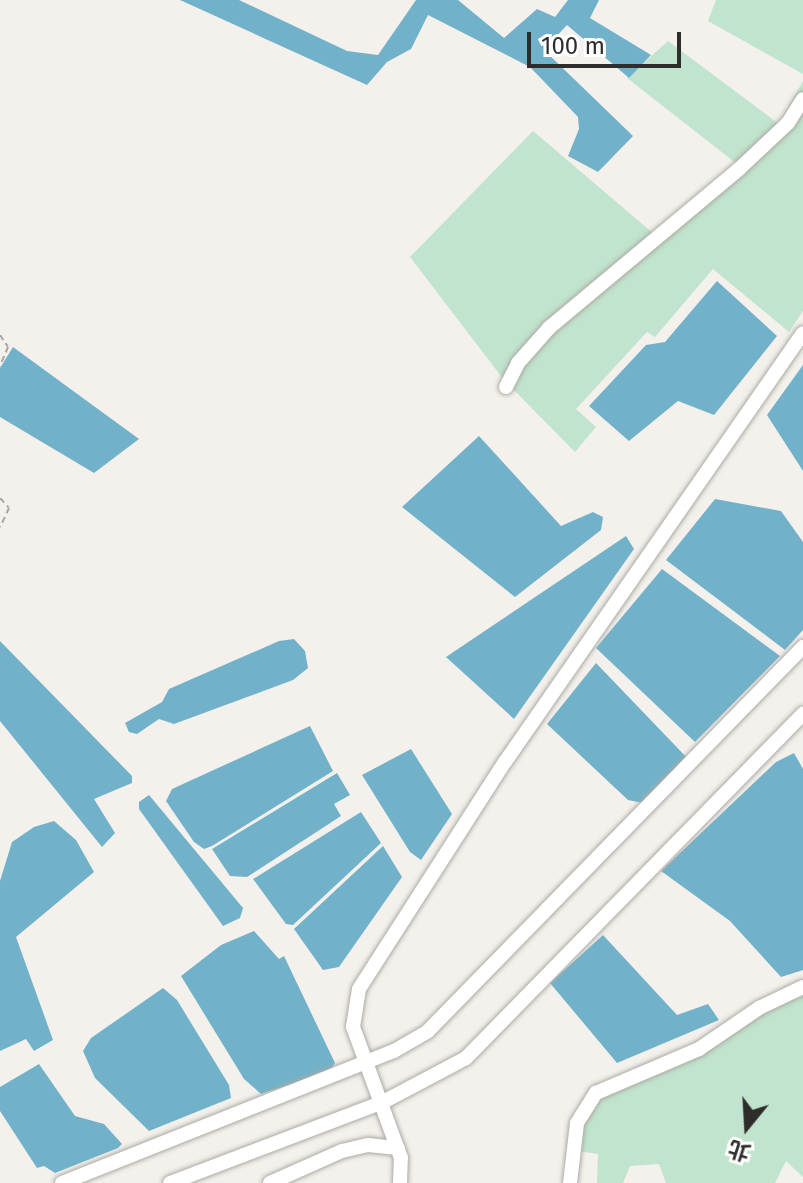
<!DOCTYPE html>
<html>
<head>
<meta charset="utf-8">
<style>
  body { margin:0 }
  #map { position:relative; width:803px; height:1183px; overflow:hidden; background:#f4f1ec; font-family:"Fira Sans","Noto Sans TC",sans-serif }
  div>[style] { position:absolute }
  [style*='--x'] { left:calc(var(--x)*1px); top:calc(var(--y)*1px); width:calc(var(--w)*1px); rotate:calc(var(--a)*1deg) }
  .green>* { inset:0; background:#c0e4cd }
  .water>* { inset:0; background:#71b2ca }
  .path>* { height:2px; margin-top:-1px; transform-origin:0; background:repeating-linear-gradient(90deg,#aaa8a4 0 6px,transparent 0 10px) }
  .roads { filter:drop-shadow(0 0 2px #acaaa4) drop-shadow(0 0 2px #acaaa4) }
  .minor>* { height:14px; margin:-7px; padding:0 7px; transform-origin:7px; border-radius:7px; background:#fff }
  span { translate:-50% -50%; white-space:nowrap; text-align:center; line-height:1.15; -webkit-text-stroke:6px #fff; paint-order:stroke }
  .north { position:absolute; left:707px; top:1087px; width:80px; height:80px; -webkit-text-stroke:6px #fff; paint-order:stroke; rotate:198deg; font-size:22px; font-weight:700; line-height:32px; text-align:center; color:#2e2d2b }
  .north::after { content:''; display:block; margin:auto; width:28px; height:36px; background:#2e2d2b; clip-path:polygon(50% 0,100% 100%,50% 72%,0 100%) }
  .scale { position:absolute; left:527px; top:32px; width:154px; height:36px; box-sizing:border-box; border:4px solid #2e2d2b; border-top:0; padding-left:10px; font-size:24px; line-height:28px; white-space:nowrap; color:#2e2d2b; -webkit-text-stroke:6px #fff; paint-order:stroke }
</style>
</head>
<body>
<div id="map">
  <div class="green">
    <i style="clip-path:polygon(716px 0,803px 0,803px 74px,708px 21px)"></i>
    <i style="clip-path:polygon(668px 41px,779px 124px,803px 81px,803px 311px,789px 332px,713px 269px,655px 337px,647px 332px,576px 409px,596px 427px,575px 452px,504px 380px,410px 257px,533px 131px,654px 234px,737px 164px,627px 78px)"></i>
    <i style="clip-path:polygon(803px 990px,803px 1177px,786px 1161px,775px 1183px,666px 1183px,659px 1164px,630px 1166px,623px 1183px,597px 1183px,598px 1154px,577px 1151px,579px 1127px,595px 1100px)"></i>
  </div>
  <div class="water">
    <i style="clip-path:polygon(180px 0,239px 0,347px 51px,378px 55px,416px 0,458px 0,504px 38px,537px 9px,555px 17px,568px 0,599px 0,590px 18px,651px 55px,629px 78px,567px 25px,544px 50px,633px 136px,598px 172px,568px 156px,579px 129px,578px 117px,530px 67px,428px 15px,411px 49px,387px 62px,367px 85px)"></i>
    <i style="clip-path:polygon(717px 281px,777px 336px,714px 415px,678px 401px,629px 441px,589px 406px,646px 345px,665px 342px)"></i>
    <i style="clip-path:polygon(13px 347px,139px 439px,94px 473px,0 417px,0 368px)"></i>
    <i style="clip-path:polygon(803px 365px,803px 471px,767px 415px)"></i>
    <i style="clip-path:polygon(479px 436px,561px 526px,593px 512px,603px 517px,601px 530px,515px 597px,402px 507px)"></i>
    <i style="clip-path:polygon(715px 499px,781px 511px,803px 542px,803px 630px,785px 650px,666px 560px)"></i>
    <i style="clip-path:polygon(626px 536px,634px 549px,514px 719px,446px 657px)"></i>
    <i style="clip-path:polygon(662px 569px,780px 656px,695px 742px,596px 648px)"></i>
    <i style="clip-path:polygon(294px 639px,305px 651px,308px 668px,293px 680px,174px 724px,159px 719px,137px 734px,129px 732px,125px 723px,162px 702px,169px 689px,279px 641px)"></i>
    <i style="clip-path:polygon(0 641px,132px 776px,132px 783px,94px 799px,115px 833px,102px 847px,0 721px)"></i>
    <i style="clip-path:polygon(596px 663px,690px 761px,643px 803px,628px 800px,547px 724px)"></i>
    <i style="clip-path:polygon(310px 726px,333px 771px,212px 846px,204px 849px,194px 842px,166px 801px,172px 789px)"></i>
    <i style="clip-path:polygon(411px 749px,452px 814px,421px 860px,410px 852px,362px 775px)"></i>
    <i style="clip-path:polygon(794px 753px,803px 769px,803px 970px,781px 977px,730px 921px,661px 871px,776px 762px)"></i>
    <i style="clip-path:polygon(337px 773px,350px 795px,334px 804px,341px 816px,247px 877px,230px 876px,212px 849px)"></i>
    <i style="clip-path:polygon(149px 795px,243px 908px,240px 918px,223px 926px,139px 809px,139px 802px)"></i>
    <i style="clip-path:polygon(361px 812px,381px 843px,293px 925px,286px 924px,253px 879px)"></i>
    <i style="clip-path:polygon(54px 821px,76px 840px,94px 872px,16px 937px,53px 1040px,34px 1051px,26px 1039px,0 1051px,0 881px,12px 842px,34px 827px)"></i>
    <i style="clip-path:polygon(383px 846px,402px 877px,339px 967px,323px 970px,294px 929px)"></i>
    <i style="clip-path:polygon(254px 931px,279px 959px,284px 956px,335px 1063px,330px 1071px,261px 1094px,244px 1079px,181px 976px,221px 945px)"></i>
    <i style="clip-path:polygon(603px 935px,677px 1015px,708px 1004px,719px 1020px,617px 1063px,550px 983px)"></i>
    <i style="clip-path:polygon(163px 988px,177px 1000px,229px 1085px,231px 1098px,149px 1131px,95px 1078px,83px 1051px,91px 1038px)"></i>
    <i style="clip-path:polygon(39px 1064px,75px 1116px,104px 1124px,122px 1144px,118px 1148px,55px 1173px,44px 1166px,37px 1168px,0 1111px,0 1087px)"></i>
  </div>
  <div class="path">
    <i style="--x:0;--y:335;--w:14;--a:56"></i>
    <i style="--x:8;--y:347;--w:21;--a:113"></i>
    <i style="--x:0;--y:498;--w:13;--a:48"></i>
    <i style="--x:9;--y:508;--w:21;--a:115"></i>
  </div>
  <div class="roads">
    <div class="minor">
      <i style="--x:506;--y:387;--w:27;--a:-63"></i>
      <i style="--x:518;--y:363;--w:47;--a:-48.5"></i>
      <i style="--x:549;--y:328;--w:248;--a:-39.9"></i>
      <i style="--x:739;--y:169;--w:67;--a:-43.2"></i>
      <i style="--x:788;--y:123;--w:28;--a:-58"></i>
      <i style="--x:62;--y:1183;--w:357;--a:-21.7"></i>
      <i style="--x:394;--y:1051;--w:39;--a:-30"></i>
      <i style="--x:428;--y:1031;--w:537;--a:-45.68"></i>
      <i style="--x:170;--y:1183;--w:228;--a:-20.8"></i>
      <i style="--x:383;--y:1102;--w:94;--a:-27.9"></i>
      <i style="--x:466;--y:1058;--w:482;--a:-45.6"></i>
      <i style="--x:270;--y:1183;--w:79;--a:-24"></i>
      <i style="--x:342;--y:1151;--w:27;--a:-13"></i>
      <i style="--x:368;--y:1145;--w:30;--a:6"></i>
      <i style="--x:400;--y:1183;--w:25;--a:-88"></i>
      <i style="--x:401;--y:1158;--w:140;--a:-110.1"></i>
      <i style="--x:353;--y:1027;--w:38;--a:-81"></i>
      <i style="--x:359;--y:989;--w:270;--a:-57.3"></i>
      <i style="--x:505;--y:762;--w:522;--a:-55.21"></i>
      <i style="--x:570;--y:1183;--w:60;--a:-83.3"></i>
      <i style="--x:577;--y:1123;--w:36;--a:-58"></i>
      <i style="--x:596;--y:1093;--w:112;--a:-23.1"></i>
      <i style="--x:699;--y:1049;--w:73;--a:-34.3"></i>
      <i style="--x:759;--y:1008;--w:49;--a:-25.5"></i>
    </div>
  </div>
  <div class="north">北</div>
  <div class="scale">100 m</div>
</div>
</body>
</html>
